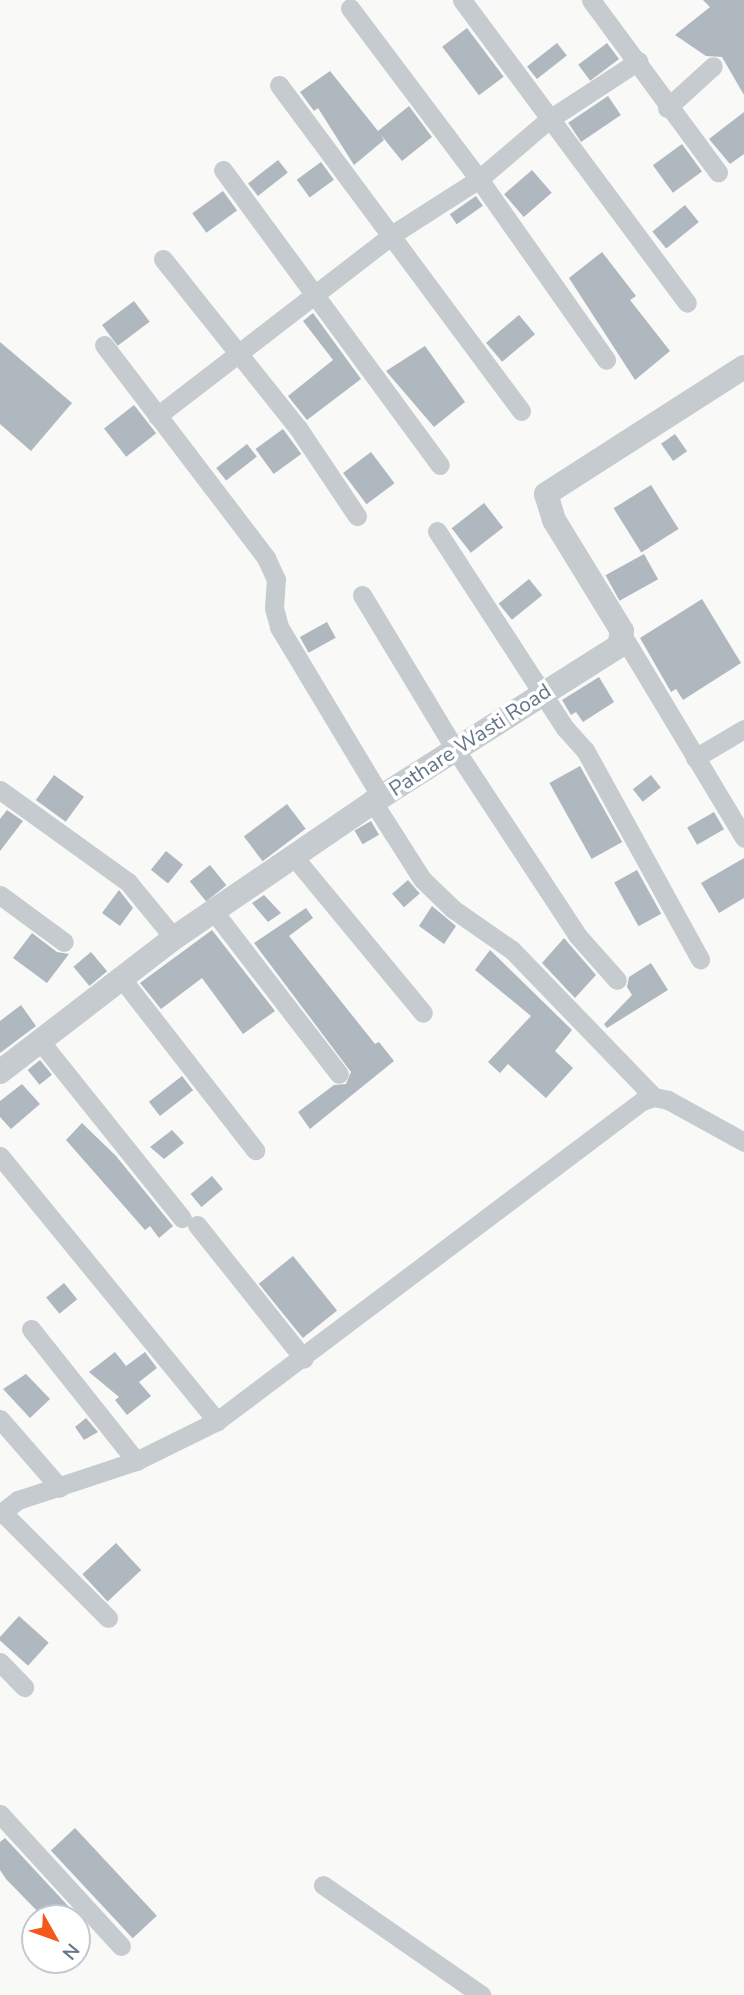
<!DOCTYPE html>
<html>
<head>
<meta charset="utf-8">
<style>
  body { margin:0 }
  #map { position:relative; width:744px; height:1995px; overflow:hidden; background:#f9f9f7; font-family:"Nunito Sans",sans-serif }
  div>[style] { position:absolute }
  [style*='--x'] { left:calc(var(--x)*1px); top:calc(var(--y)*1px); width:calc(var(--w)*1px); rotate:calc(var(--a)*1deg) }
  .building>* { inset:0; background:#afb7bf; transform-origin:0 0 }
  .minor>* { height:19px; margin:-9.5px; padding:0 9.5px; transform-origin:9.5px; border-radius:9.5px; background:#c6cbcf }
  .tertiary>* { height:24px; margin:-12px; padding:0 12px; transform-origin:12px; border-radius:12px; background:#c6cbcf }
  span { translate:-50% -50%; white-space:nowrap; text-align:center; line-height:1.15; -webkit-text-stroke:7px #fff; paint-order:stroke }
  .street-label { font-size:21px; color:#65788b }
  .north { position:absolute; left:21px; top:1904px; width:70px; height:70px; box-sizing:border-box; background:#fff; border:2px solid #c1c9d1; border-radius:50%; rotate:130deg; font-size:19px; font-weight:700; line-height:28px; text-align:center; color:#65788b }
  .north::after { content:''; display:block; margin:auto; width:24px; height:32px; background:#f6571a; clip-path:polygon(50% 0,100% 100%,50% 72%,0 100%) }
</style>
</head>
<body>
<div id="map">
  <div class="building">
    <i style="clip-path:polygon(703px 0,744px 0,744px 95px,722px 57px,706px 56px,675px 35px,710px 7px)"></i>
    <i style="left:467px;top:28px;width:61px;height:31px;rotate:53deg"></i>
    <i style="left:557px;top:43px;width:16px;height:38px;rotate:52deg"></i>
    <i style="left:607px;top:43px;width:20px;height:36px;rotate:53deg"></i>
    <i style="clip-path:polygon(330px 71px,378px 131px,409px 106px,432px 137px,402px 161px,381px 135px,384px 140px,354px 165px,318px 108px,314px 111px,300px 92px)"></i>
    <i style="left:608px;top:96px;width:23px;height:48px;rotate:56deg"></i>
    <i style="clip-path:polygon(744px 112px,744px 154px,730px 164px,709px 139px)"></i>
    <i style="left:682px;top:144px;width:34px;height:36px;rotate:54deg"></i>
    <i style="left:278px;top:160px;width:16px;height:38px;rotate:52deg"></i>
    <i style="left:321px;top:162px;width:22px;height:30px;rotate:54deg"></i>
    <i style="left:532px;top:170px;width:30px;height:37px;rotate:49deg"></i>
    <i style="left:223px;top:191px;width:24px;height:38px;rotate:54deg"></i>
    <i style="left:476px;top:196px;width:12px;height:32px;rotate:55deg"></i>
    <i style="left:685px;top:205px;width:22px;height:42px;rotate:51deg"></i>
    <i style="clip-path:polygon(602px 252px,636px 296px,630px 300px,670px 351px,635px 380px,569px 278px)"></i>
    <i style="left:134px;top:301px;width:26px;height:40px;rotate:53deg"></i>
    <i style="clip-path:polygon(313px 313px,361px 379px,307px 420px,288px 396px,333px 360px,303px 321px)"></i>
    <i style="left:519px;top:315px;width:25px;height:43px;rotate:50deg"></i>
    <i style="clip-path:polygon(0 342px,72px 403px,31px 451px,0 424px)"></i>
    <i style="clip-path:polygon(425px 346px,465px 402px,434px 427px,386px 371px)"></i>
    <i style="left:134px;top:405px;width:36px;height:38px;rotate:52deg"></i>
    <i style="left:283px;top:429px;width:31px;height:34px;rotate:54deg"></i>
    <i style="left:675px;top:434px;width:21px;height:17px;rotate:55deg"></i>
    <i style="left:247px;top:444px;width:16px;height:39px;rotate:52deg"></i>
    <i style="left:371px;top:452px;width:39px;height:35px;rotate:53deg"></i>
    <i style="left:651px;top:485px;width:52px;height:44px;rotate:58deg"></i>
    <i style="left:484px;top:503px;width:31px;height:41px;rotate:52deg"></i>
    <i style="left:644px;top:554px;width:29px;height:44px;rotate:61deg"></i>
    <i style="left:529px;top:579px;width:21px;height:39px;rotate:51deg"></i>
    <i style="clip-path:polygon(702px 599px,741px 663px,683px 700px,676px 689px,671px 692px,640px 638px)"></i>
    <i style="left:327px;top:622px;width:18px;height:31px;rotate:61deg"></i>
    <i style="clip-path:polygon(599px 677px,614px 702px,583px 722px,576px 712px,571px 715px,562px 700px)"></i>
    <i style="left:580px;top:766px;width:87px;height:35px;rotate:61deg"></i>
    <i style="left:54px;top:775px;width:37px;height:31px;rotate:36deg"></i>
    <i style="left:651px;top:775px;width:16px;height:23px;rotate:52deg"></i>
    <i style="left:287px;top:804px;width:31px;height:54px;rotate:53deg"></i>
    <i style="clip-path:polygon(7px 810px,23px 821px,0 851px,0 819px)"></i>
    <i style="left:714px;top:812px;width:20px;height:31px;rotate:60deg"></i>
    <i style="left:371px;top:821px;width:16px;height:19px;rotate:60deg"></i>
    <i style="left:166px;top:851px;width:22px;height:24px;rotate:39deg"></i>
    <i style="clip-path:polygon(744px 858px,744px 898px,719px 913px,701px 883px)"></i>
    <i style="left:210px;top:865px;width:26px;height:26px;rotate:51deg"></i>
    <i style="left:637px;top:870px;width:50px;height:26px;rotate:61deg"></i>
    <i style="left:408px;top:880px;width:18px;height:21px;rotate:49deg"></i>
    <i style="clip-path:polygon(119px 890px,133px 908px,120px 926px,102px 913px)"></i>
    <i style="clip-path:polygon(264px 895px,281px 913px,268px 922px,252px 903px)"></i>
    <i style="clip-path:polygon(432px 906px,456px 926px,444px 944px,419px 926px)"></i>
    <i style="clip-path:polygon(306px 908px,313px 918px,289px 936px,375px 1044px,379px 1042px,394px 1061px,310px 1129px,298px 1112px,334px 1085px,346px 1084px,351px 1072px,254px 943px)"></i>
    <i style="clip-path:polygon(212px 930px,275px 1011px,243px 1034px,202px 978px,161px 1009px,140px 983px)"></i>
    <i style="clip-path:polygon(32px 933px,57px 952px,69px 954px,47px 983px,13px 958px)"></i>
    <i style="clip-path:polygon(564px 938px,596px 975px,575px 998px,542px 963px)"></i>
    <i style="clip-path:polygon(490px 950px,572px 1030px,555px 1051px,573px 1068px,546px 1098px,508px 1064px,500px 1073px,488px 1062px,531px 1016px,475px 970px)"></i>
    <i style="left:91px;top:952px;width:25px;height:23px;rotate:50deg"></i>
    <i style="clip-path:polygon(651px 963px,668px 990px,607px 1028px,604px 1024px,632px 995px,627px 987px,629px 977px)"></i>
    <i style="clip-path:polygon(21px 1005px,36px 1026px,0 1053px,0 1021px)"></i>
    <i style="left:40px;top:1060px;width:19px;height:16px;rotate:51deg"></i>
    <i style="left:182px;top:1076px;width:18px;height:42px;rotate:52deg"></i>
    <i style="clip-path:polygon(22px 1084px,40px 1104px,11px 1129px,0 1117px,0 1101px)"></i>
    <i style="clip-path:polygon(82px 1123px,116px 1156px,173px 1226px,159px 1238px,150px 1226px,145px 1230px,66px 1140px)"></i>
    <i style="clip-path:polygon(172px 1130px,184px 1143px,164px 1159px,150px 1147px)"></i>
    <i style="left:212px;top:1176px;width:17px;height:28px;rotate:50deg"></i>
    <i style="left:293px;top:1256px;width:70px;height:44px;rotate:51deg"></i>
    <i style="left:64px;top:1283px;width:21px;height:23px;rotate:51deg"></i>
    <i style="clip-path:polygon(115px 1352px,126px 1366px,145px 1352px,157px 1368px,139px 1382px,151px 1396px,127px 1415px,115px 1400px,119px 1397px,89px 1372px)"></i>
    <i style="clip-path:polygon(26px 1374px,50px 1399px,30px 1418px,3px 1389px)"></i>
    <i style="clip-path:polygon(86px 1418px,98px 1432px,84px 1440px,75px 1427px)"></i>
    <i style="left:116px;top:1543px;width:37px;height:46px;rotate:47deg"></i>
    <i style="left:19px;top:1616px;width:40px;height:31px;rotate:42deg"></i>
    <i style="left:75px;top:1828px;width:120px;height:33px;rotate:47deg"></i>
    <i style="clip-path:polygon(5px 1838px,84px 1923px,77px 1930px,77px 1918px,44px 1918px,6px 1879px,0 1870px,0 1842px)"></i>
  </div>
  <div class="minor">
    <i style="--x:462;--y:0;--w:377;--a:53.4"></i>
    <i style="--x:591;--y:0;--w:214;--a:53.6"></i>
    <i style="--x:350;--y:8;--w:214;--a:53"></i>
    <i style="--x:479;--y:179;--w:221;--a:54.9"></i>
    <i style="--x:279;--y:85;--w:406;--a:53.4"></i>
    <i style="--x:667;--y:108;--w:62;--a:-42.4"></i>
    <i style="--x:223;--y:170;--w:366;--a:53.7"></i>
    <i style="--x:163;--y:259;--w:216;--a:51.4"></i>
    <i style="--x:298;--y:428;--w:106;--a:56.2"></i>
    <i style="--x:104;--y:345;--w:268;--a:52.7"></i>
    <i style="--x:266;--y:558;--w:23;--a:65"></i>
    <i style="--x:276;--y:579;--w:29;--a:94"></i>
    <i style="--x:274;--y:608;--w:20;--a:75"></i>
    <i style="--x:279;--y:627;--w:198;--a:59"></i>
    <i style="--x:157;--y:416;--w:298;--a:-37.6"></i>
    <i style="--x:393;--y:234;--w:102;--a:-32.6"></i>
    <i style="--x:479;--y:179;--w:91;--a:-40.5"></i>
    <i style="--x:548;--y:120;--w:108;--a:-33.2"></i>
    <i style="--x:437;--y:531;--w:235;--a:57"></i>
    <i style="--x:565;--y:728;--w:30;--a:48"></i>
    <i style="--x:585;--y:750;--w:239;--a:61.2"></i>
    <i style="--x:362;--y:595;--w:180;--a:58.9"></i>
    <i style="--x:455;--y:749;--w:222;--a:56.7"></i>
    <i style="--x:577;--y:935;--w:60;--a:48.4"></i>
    <i style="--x:624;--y:638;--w:233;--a:59"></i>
    <i style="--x:695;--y:758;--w:57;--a:-30.6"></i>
    <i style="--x:0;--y:790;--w:158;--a:35.7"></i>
    <i style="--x:128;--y:882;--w:72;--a:50.6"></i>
    <i style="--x:373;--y:802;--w:91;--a:57.5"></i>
    <i style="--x:422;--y:879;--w:43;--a:44.1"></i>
    <i style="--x:453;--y:909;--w:72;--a:34.8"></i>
    <i style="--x:512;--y:950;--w:204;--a:46"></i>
    <i style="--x:294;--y:857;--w:202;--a:50.4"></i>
    <i style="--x:0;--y:895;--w:79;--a:36.3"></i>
    <i style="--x:215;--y:913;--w:203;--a:52.4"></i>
    <i style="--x:122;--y:979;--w:217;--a:52.1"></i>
    <i style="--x:40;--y:1041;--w:227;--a:51.3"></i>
    <i style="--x:0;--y:1156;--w:343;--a:50.7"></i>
    <i style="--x:197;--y:1225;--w:171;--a:51.4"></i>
    <i style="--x:31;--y:1329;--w:169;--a:51.5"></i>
    <i style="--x:0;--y:1419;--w:91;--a:49"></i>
    <i style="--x:2;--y:1512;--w:150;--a:45"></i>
    <i style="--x:0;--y:1514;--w:23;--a:-38"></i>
    <i style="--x:18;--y:1500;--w:124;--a:-18.3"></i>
    <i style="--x:136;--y:1461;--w:90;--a:-26.3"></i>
    <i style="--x:217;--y:1421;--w:532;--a:-36.98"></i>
    <i style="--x:642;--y:1101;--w:13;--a:-18"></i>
    <i style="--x:654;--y:1097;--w:14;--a:12"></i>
    <i style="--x:668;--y:1100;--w:87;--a:28.9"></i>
    <i style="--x:0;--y:1662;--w:35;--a:46"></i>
    <i style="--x:0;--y:1814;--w:179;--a:47.5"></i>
    <i style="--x:323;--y:1885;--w:193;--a:34.8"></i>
  </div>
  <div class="tertiary">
    <i style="--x:0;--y:1072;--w:220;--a:-37.6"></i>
    <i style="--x:174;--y:938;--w:241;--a:-34.3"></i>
    <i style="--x:373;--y:802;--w:291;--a:-32.4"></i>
    <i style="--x:619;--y:646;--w:15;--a:-79"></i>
    <i style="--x:622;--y:631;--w:130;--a:-121.5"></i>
    <i style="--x:554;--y:520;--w:27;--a:-107"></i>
    <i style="--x:546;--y:494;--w:235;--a:-32.7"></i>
  </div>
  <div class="street-label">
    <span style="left:470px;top:740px;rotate:-33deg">Pathare Wasti Road</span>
  </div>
  <div class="north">N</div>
</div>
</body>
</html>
